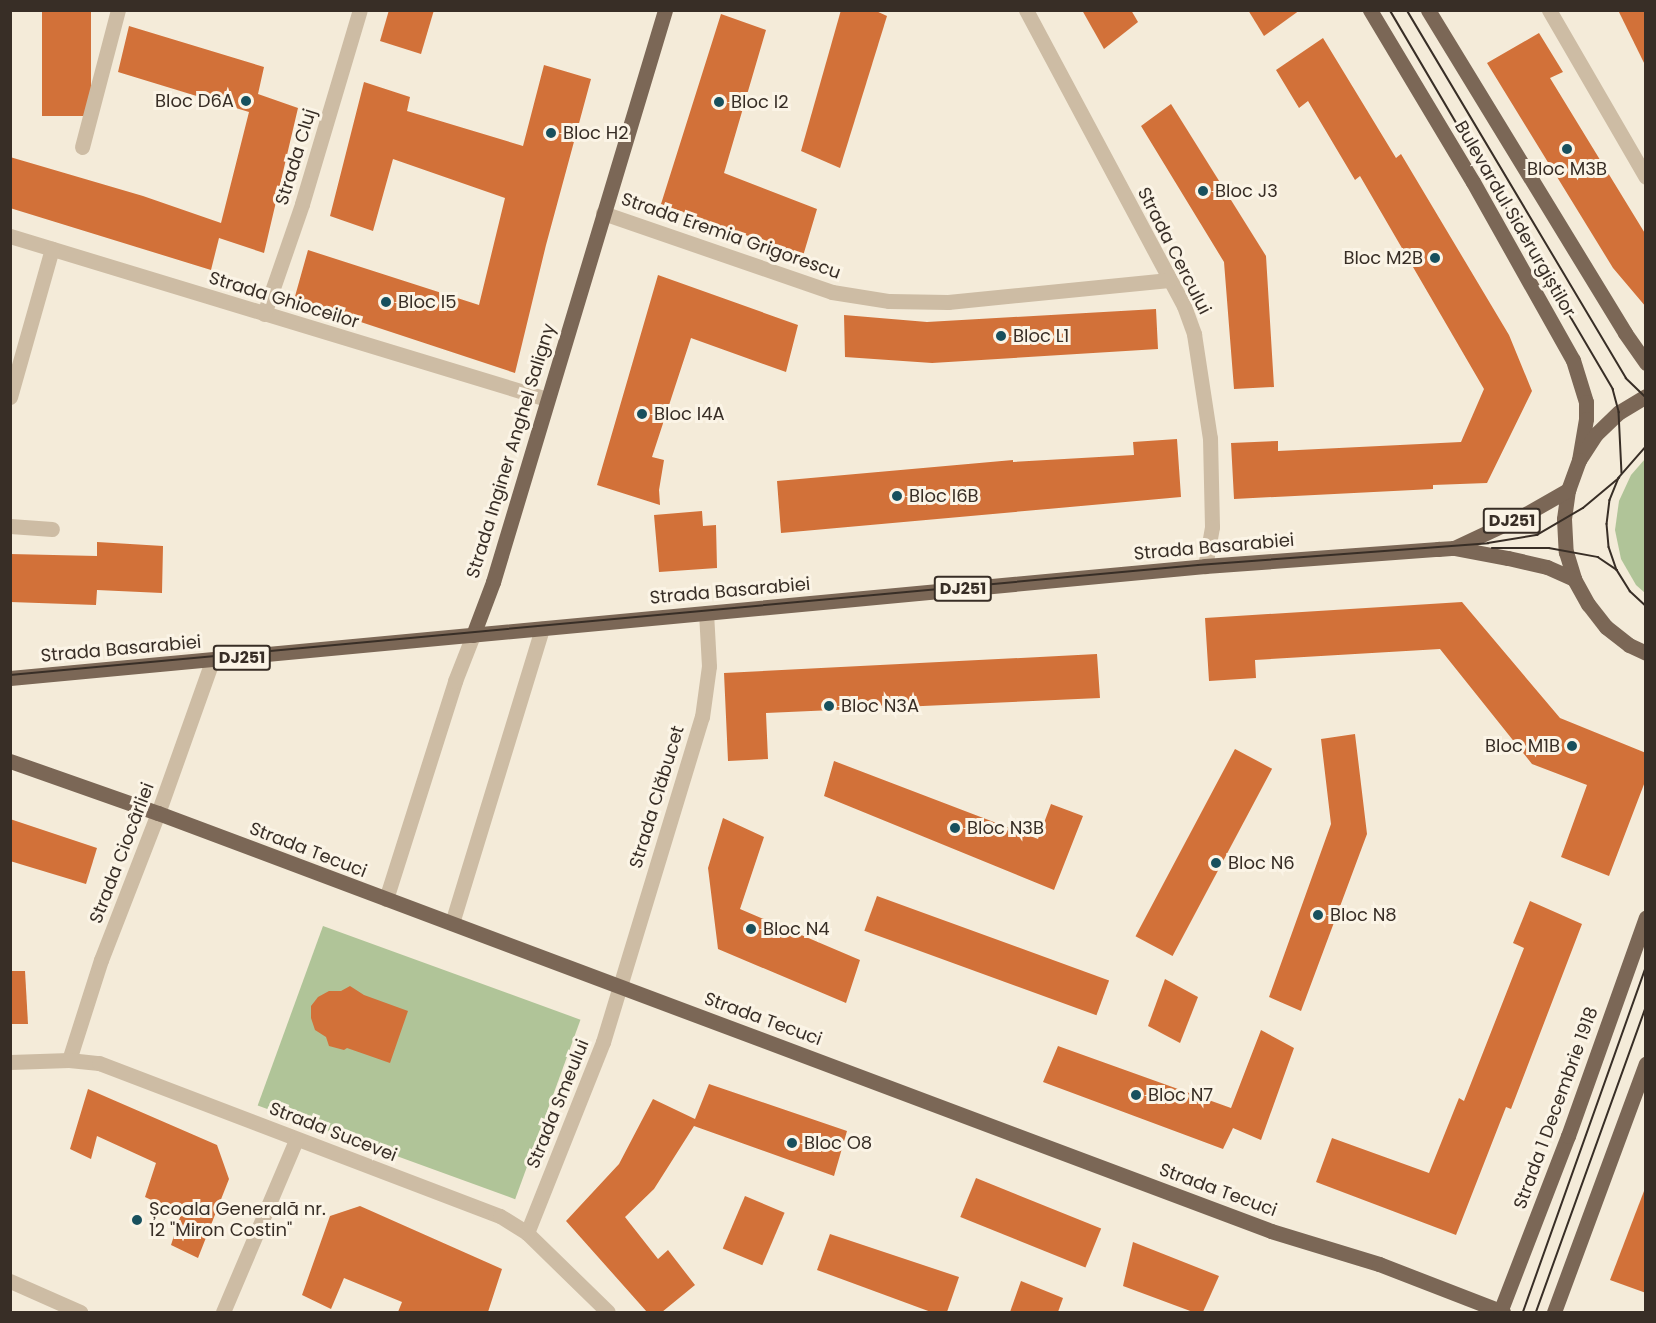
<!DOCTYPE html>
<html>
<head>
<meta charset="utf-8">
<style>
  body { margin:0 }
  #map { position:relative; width:1656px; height:1323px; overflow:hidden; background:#f4ebd9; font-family:Poppins,sans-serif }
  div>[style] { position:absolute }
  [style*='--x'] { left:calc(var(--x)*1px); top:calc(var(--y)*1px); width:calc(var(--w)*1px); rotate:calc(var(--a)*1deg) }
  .green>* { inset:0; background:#b0c498; transform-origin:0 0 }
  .building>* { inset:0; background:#d27139; transform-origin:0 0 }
  .minor>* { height:15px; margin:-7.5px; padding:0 7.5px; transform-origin:7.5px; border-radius:7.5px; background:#cdbca4 }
  .major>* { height:15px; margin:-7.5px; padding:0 7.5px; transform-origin:7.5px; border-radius:7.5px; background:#7b6756 }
  .tram>* { height:1.5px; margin:-0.75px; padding:0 0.75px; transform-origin:0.75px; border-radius:0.75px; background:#382e26 }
  .dots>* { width:16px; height:16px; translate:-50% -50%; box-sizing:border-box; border:3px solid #fbf4e6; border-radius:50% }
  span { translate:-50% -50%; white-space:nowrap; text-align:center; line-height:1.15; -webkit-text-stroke:6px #fbf4e6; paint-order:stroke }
  .shield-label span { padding:2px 4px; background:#fbf4e6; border:2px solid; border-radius:4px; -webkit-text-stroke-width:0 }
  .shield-label { font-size:16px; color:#382e26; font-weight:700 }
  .poi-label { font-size:18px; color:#382e26 }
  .right { translate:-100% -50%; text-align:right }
  .left { translate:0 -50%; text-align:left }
  .street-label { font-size:18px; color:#382e26 }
  .frame { position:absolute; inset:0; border:12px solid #382e26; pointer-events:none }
</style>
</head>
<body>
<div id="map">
  <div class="green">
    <i style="clip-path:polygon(1645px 459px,1645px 593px,1636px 585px,1621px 559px,1615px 530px,1619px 501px,1631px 475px)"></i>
    <i style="left:323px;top:926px;width:274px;height:191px;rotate:20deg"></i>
  </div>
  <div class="building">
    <i style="left:42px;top:10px;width:49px;height:106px"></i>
    <i style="clip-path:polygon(389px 10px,434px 10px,421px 54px,380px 41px)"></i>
    <i style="clip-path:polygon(841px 10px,874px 10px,887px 16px,840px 168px,801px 151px)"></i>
    <i style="clip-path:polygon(1082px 10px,1131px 10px,1138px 22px,1104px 49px)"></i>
    <i style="clip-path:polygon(1248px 10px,1300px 10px,1264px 36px)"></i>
    <i style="clip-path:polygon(1618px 10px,1646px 10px,1646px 67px)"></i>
    <i style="clip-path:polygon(721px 14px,766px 30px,724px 173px,817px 209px,803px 256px,661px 204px)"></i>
    <i style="clip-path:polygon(129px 26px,264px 67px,258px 94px,298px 108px,264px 253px,219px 238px,211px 270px,10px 208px,10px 157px,143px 196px,221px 223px,249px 112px,118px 72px)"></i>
    <i style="clip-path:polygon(1539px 33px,1563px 72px,1550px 78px,1646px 235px,1646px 307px,1613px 268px,1487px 63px)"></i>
    <i style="clip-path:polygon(1323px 38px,1396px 158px,1401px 154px,1509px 335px,1532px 391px,1487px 483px,1433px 485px,1433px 489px,1234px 499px,1231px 443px,1278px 441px,1278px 451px,1461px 442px,1484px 389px,1360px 176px,1355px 180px,1308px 101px,1299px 108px,1276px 70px)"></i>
    <i style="clip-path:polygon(544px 65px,591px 79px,546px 245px,515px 373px,294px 300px,308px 250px,479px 305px,505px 198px,393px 159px,373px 231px,330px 216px,364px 82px,410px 97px,407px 111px,523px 146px)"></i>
    <i style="clip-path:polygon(1171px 104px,1266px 256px,1274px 387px,1234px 389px,1224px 262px,1141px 126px)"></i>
    <i style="clip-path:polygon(658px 275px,798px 325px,786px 372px,691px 338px,652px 457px,664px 460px,659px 490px,660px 505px,597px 485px)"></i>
    <i style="clip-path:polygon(1156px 309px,1158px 349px,932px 363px,845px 357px,844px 315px,927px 322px)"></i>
    <i style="clip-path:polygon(1177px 439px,1181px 497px,781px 533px,777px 481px,1013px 460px,1013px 462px,1134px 455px,1133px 442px)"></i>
    <i style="clip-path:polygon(702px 511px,703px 526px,716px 525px,717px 568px,659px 572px,654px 515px)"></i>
    <i style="clip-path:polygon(97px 542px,163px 546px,162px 593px,97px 590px,96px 605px,10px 602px,10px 554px,97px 556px)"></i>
    <i style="clip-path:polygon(1462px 602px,1560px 718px,1646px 753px,1646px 779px,1609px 876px,1561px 857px,1587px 785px,1532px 764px,1440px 649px,1255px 660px,1256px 678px,1209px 681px,1205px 618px)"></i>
    <i style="clip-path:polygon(1097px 654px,1100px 698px,766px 713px,768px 759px,728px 761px,724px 673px)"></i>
    <i style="clip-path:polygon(1355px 734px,1367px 834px,1301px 1011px,1269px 997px,1331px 824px,1321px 739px)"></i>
    <i style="left:1235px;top:749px;width:42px;height:212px;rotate:28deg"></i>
    <i style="clip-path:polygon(834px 761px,1038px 839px,1051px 804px,1083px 816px,1054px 890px,824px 796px)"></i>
    <i style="clip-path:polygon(723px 818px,764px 837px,740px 909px,860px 960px,846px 1003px,718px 949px,708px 868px)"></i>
    <i style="clip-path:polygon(10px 819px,97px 848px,86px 884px,10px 861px)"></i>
    <i style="left:877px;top:896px;width:247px;height:37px;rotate:20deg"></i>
    <i style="clip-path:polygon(1530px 901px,1582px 924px,1511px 1109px,1506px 1107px,1456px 1235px,1316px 1182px,1332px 1138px,1429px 1173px,1459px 1098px,1464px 1101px,1524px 948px,1513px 943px)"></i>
    <i style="clip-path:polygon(10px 971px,25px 971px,28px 1024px,10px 1024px)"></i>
    <i style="clip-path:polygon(1165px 979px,1198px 997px,1180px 1043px,1148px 1026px)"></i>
    <i style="clip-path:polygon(350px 986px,364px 995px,408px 1011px,390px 1063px,347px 1048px,344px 1050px,329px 1046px,326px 1037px,315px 1030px,311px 1018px,311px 1006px,318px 997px,329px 991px,341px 991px)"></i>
    <i style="clip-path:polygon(1261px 1030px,1294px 1048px,1261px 1140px,1233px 1128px,1223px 1149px,1043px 1082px,1058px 1046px,1231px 1108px)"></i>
    <i style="clip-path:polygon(709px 1084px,847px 1131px,834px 1176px,694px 1126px,654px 1189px,625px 1217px,658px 1259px,668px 1250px,695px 1285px,662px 1312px,647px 1312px,566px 1221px,619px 1164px,653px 1099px,695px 1119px)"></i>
    <i style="clip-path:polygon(88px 1089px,217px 1145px,229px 1179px,198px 1258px,171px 1245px,181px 1214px,145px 1197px,156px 1163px,97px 1136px,91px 1159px,70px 1149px)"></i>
    <i style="left:976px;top:1178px;width:135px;height:42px;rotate:22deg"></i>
    <i style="clip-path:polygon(1644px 1191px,1646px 1191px,1646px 1293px,1610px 1280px)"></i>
    <i style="left:745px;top:1196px;width:43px;height:57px;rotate:23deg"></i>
    <i style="clip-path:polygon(360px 1206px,502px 1269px,488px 1312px,398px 1312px,402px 1302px,344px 1278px,331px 1309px,302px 1295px,330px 1216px)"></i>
    <i style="clip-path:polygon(830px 1234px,959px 1277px,947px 1312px,931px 1312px,817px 1270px)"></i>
    <i style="clip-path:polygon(1133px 1242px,1219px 1276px,1203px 1312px,1193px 1312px,1123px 1286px)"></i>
    <i style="clip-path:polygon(1021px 1281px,1063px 1298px,1058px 1312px,1010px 1312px)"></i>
  </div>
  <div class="minor">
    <i style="--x:1026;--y:10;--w:336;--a:61.9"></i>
    <i style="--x:1184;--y:306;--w:30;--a:70"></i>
    <i style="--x:1194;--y:334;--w:105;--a:81.3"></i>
    <i style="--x:1210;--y:438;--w:89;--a:88.7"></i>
    <i style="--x:1212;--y:527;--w:40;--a:100"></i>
    <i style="--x:1549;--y:10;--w:193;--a:59.9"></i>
    <i style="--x:82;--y:147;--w:142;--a:-75.3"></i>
    <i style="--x:603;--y:213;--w:242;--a:19"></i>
    <i style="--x:832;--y:292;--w:58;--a:9"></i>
    <i style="--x:889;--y:301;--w:59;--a:1"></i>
    <i style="--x:948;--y:302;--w:222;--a:-5.7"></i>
    <i style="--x:10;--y:236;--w:561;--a:16.89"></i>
    <i style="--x:264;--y:314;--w:116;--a:-70.9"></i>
    <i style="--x:302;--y:204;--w:202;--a:-73.4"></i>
    <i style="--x:10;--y:397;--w:154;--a:-74.2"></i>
    <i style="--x:10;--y:526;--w:42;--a:4.1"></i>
    <i style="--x:386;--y:899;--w:229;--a:-72.4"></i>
    <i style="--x:455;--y:681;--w:49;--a:-68.6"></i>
    <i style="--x:452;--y:923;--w:308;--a:-73"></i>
    <i style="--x:69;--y:1060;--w:105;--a:-72.3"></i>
    <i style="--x:101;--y:960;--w:158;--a:-68.8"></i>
    <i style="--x:158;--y:813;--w:161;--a:-70.4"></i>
    <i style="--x:10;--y:1062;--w:59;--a:-1.9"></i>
    <i style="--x:69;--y:1060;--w:30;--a:6"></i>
    <i style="--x:99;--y:1063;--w:429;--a:20.9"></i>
    <i style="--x:500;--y:1216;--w:32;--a:32"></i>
    <i style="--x:527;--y:1233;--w:113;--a:44.3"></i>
    <i style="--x:527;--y:1233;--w:206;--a:-68.3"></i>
    <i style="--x:603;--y:1042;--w:340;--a:-73.1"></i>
    <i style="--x:702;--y:717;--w:51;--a:-82.2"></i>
    <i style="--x:709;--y:666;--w:53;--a:-93.2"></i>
    <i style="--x:10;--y:1281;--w:77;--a:23.9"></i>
    <i style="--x:223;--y:1312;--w:187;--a:-67"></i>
  </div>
  <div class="major">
    <i style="--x:1370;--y:10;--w:200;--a:59.1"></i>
    <i style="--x:1473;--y:182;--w:204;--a:60.7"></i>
    <i style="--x:1573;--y:360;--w:44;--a:72.8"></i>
    <i style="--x:1586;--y:402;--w:17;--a:90"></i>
    <i style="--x:1586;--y:419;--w:42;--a:99.7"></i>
    <i style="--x:1428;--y:10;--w:378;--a:58.6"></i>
    <i style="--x:1625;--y:333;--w:37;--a:55"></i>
    <i style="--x:1646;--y:396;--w:31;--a:149"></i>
    <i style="--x:1619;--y:412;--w:32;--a:136"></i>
    <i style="--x:1596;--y:434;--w:31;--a:123"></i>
    <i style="--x:1579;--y:460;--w:32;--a:110"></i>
    <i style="--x:1568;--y:490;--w:29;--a:98"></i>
    <i style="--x:1564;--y:519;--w:33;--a:87"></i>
    <i style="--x:1566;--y:552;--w:28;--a:73"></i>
    <i style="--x:1574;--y:579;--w:29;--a:61"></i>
    <i style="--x:1588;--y:604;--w:29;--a:52"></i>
    <i style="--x:1606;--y:627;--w:29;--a:38"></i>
    <i style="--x:1629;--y:645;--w:19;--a:25"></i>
    <i style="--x:1454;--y:548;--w:77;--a:-25.2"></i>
    <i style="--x:1524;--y:515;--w:51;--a:-29.6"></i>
    <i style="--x:473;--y:635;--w:57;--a:-69.3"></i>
    <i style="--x:493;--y:582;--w:597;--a:-73.26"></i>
    <i style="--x:10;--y:678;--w:1200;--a:-5.35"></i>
    <i style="--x:1205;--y:566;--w:234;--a:-4.2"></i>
    <i style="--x:1438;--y:549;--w:16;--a:-4"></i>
    <i style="--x:1454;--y:548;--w:55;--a:10.5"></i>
    <i style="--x:1508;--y:558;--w:40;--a:13"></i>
    <i style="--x:1547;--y:567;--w:30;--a:24"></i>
    <i style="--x:10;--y:761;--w:157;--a:19.4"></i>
    <i style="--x:158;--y:813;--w:1189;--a:20.58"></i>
    <i style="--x:1271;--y:1231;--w:113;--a:17"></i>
    <i style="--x:1379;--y:1264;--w:133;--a:21.2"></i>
    <i style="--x:1500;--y:1312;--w:189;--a:-68.9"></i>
    <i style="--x:1568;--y:1136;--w:232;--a:-70.4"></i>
    <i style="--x:1554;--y:1312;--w:265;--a:-69.7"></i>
  </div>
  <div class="tram">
    <i style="--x:1390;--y:10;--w:440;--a:59.5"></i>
    <i style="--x:1613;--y:389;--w:24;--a:75"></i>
    <i style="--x:1619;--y:412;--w:61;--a:87.2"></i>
    <i style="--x:1407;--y:10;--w:428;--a:59.2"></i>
    <i style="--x:1626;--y:378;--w:28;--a:44"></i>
    <i style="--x:1646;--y:447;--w:41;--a:131.1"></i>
    <i style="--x:1619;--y:478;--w:24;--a:112"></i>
    <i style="--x:1610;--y:500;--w:24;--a:97"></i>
    <i style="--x:1607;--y:524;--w:23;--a:85"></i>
    <i style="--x:1609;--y:547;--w:24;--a:71"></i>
    <i style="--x:1617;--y:570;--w:25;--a:58"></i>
    <i style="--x:1630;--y:591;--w:22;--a:43"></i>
    <i style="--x:1492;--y:548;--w:57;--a:0"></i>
    <i style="--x:1549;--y:548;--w:50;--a:10.4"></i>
    <i style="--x:1598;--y:557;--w:23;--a:34"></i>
    <i style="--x:10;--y:675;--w:1193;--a:-5.29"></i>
    <i style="--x:1198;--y:565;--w:291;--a:-4.3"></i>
    <i style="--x:1488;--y:543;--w:50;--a:-9.3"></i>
    <i style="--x:1537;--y:535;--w:53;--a:-30.4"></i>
    <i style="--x:1583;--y:508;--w:47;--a:-39.8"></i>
    <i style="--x:1523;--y:1312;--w:366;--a:-70.4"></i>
    <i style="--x:1536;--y:1312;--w:325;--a:-70.2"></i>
  </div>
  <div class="dots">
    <i style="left:246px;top:101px;background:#18505d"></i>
    <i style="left:719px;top:102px;background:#18505d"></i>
    <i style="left:551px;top:133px;background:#18505d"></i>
    <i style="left:1567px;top:149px;background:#18505d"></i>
    <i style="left:1203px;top:191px;background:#18505d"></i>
    <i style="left:1435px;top:258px;background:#18505d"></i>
    <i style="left:386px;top:302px;background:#18505d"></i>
    <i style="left:1001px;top:336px;background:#18505d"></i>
    <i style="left:642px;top:414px;background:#18505d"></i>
    <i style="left:897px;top:496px;background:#18505d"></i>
    <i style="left:829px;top:706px;background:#18505d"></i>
    <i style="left:1572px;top:746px;background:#18505d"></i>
    <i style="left:955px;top:828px;background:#18505d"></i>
    <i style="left:1216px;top:863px;background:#18505d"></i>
    <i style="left:1318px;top:915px;background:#18505d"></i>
    <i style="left:751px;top:929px;background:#18505d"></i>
    <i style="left:1136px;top:1095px;background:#18505d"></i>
    <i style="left:792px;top:1143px;background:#18505d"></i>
    <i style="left:137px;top:1220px;background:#18505d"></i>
  </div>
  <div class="shield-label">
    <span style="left:1512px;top:521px">DJ251</span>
    <span style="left:963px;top:589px">DJ251</span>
    <span style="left:242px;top:658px">DJ251</span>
  </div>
  <div class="poi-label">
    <span class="right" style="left:234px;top:101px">Bloc D6A</span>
    <span class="left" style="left:731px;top:102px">Bloc I2</span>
    <span class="left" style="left:563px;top:133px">Bloc H2</span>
    <span style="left:1567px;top:169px">Bloc M3B</span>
    <span class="left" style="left:1215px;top:191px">Bloc J3</span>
    <span class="right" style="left:1423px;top:258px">Bloc M2B</span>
    <span class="left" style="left:398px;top:302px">Bloc I5</span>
    <span class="left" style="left:1013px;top:336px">Bloc L1</span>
    <span class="left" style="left:654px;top:414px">Bloc I4A</span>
    <span class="left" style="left:909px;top:496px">Bloc I6B</span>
    <span class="left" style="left:841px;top:706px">Bloc N3A</span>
    <span class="right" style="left:1560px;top:746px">Bloc M1B</span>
    <span class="left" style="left:967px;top:828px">Bloc N3B</span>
    <span class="left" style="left:1228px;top:863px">Bloc N6</span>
    <span class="left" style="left:1330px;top:915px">Bloc N8</span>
    <span class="left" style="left:763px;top:929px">Bloc N4</span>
    <span class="left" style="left:1148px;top:1095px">Bloc N7</span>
    <span class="left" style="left:804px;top:1143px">Bloc O8</span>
    <span class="left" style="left:149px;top:1220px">Școala Generală nr.<br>12 "Miron Costin"</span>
  </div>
  <div class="street-label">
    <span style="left:296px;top:157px;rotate:-73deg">Strada Cluj</span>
    <span style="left:1515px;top:219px;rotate:60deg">Bulevardul Siderurgiștilor</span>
    <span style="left:731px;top:236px;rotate:19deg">Strada Eremia Grigorescu</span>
    <span style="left:1174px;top:251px;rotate:63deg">Strada Cercului</span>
    <span style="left:284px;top:300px;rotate:17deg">Strada Ghioceilor</span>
    <span style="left:511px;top:451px;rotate:-73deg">Strada Inginer Anghel Saligny</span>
    <span style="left:1214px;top:547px;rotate:-5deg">Strada Basarabiei</span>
    <span style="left:730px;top:591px;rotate:-5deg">Strada Basarabiei</span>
    <span style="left:121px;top:649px;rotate:-5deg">Strada Basarabiei</span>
    <span style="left:657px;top:797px;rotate:-73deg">Strada Clăbucet</span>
    <span style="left:308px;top:850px;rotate:21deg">Strada Tecuci</span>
    <span style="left:122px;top:853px;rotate:-69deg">Strada Ciocârliei</span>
    <span style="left:763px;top:1019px;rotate:20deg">Strada Tecuci</span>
    <span style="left:558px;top:1104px;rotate:-68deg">Strada Smeului</span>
    <span style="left:1556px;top:1108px;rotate:-70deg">Strada 1 Decembrie 1918</span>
    <span style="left:333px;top:1132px;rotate:21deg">Strada Sucevei</span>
    <span style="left:1218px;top:1190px;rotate:20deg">Strada Tecuci</span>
  </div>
  <div class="frame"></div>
</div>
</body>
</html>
